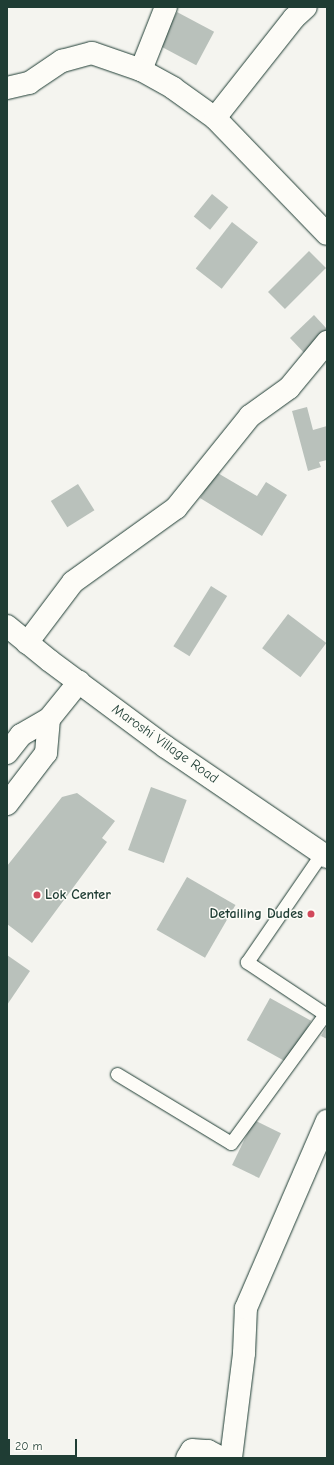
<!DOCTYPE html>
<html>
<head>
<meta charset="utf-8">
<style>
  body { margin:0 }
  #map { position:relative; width:334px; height:1465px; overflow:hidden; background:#f4f4ef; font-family:"Comic Neue",sans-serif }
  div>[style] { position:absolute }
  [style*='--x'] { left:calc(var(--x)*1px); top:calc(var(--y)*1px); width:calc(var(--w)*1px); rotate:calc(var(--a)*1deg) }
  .building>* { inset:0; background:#b9c1bb; transform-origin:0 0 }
  .roads { filter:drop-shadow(0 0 1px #1f3d34) drop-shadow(0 0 1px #1f3d34) }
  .service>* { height:13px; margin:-6.5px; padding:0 6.5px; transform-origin:6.5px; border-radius:6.5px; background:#fdfcf7 }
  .minor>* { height:22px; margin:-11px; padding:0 11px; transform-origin:11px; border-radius:11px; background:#fdfcf7 }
  .tertiary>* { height:22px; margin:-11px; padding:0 11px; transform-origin:11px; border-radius:11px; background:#fdfcf7 }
  .secondary>* { height:22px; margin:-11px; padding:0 11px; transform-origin:11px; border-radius:11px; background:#fdfcf7 }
  .dots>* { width:11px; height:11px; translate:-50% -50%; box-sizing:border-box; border:2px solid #fdfcf7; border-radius:50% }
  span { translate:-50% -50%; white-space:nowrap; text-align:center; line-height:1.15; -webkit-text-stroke:3px #fdfcf7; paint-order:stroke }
  .street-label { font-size:14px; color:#1f3d34 }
  .poi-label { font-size:14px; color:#1f3d34; font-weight:700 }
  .left { translate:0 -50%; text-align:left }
  .right { translate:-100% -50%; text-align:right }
  .frame { position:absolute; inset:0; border:8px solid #1f3d34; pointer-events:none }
  .scale { position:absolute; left:8px; top:1439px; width:69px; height:18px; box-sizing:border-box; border:2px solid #1f3d34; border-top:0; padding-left:5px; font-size:12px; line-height:14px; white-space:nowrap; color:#1f3d34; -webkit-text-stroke:3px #fdfcf7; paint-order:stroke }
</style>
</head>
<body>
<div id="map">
  <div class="building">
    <i style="left:177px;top:12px;width:42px;height:38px;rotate:28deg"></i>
    <i style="left:212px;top:194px;width:21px;height:29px;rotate:39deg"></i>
    <i style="left:232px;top:222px;width:33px;height:59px;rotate:38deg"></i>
    <i style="left:309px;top:251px;width:24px;height:58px;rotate:45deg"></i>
    <i style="clip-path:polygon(314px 315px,327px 329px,327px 338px,308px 357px,290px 338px)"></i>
    <i style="clip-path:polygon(307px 407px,313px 430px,327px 426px,327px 460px,319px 462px,321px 467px,308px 471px,292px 411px)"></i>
    <i style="clip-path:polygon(216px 472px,257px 496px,266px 482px,287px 495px,262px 536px,200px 498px)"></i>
    <i style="left:78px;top:484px;width:31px;height:32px;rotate:58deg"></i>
    <i style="left:211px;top:586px;width:19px;height:71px;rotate:32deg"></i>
    <i style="left:288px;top:614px;width:48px;height:43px;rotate:37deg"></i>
    <i style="left:151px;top:787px;width:38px;height:67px;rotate:20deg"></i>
    <i style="clip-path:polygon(77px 793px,115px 821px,102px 838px,107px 842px,32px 943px,7px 924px,7px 866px,62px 797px)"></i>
    <i style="left:187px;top:877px;width:56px;height:61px;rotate:30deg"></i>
    <i style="clip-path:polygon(7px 955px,30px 971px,7px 1005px)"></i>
    <i style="left:270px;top:998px;width:47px;height:48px;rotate:29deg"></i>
    <i style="clip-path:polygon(327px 1026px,327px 1039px,321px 1036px)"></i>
    <i style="left:254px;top:1120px;width:30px;height:50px;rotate:26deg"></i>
  </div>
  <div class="roads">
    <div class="service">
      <i style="--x:117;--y:1074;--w:133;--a:31.2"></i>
      <i style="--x:231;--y:1143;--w:160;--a:-53.9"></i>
      <i style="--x:325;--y:1014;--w:94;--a:-146.3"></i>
      <i style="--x:247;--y:962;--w:132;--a:-55.5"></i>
    </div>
    <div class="minor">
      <i style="--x:141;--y:70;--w:68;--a:-68.4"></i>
      <i style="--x:7;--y:88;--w:23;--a:-13"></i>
      <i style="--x:29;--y:83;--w:40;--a:-34"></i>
      <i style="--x:62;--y:61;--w:31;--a:-15"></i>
      <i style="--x:92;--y:53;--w:52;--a:19.1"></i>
      <i style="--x:141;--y:70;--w:37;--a:29"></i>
      <i style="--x:173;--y:88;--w:52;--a:35.5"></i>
      <i style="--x:215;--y:118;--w:161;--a:46"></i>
      <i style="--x:215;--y:118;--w:127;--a:-51.7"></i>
      <i style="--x:294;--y:18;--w:16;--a:-43"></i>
      <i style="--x:27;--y:643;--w:76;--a:-53"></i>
      <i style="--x:73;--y:582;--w:127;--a:-35.7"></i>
      <i style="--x:176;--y:508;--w:118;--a:-51.2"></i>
      <i style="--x:250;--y:416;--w:48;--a:-35.7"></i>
      <i style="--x:289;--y:388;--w:60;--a:-50.4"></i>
      <i style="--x:187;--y:1458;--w:9;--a:-58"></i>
      <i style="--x:192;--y:1450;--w:16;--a:4"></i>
      <i style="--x:208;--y:1451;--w:15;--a:28"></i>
      <i style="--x:231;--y:1458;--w:106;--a:-82.9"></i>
      <i style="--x:244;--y:1353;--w:45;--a:-87.5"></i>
      <i style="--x:246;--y:1308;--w:204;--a:-66.6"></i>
    </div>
    <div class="tertiary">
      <i style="--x:7;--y:753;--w:23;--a:-52"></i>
      <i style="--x:21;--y:735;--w:32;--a:-30"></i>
      <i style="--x:49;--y:719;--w:48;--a:-51"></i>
      <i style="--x:7;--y:804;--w:64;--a:-52.6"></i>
      <i style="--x:46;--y:753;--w:34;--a:-85"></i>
    </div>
    <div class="secondary">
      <i style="--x:7;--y:626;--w:55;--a:39.1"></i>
      <i style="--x:50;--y:661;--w:144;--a:36.6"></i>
      <i style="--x:166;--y:747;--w:195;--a:34.3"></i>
    </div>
  </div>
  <div class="dots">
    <i style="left:37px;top:895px;background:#d1495b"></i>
    <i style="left:311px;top:914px;background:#d1495b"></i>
  </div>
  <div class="street-label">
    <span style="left:165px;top:744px;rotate:35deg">Maroshi Village Road</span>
  </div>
  <div class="poi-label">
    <span class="left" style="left:45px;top:895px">Lok Center</span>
    <span class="right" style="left:303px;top:914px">Detailing Dudes</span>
  </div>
  <div class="frame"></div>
  <div class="scale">20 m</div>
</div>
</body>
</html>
